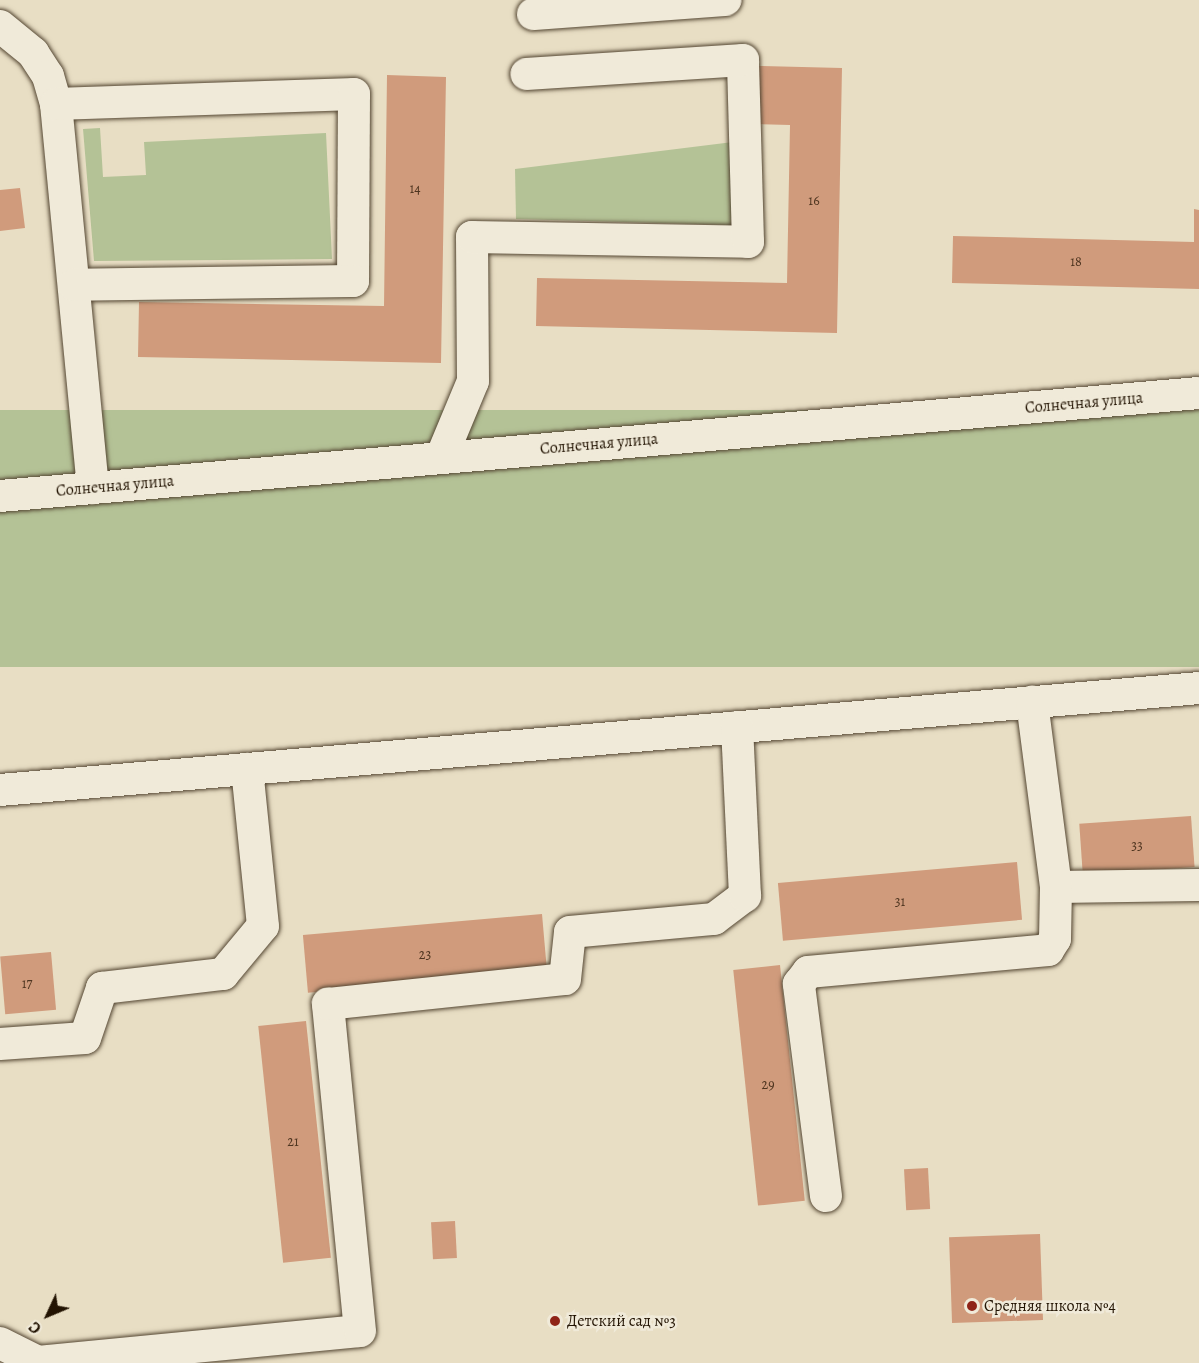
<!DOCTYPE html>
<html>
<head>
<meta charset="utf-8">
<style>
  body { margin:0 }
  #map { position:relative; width:1199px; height:1363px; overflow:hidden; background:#e8dec4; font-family:Alegreya,serif }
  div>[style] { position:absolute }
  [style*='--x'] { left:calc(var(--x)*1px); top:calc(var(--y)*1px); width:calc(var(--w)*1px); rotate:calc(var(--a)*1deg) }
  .green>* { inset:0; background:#b4c296; transform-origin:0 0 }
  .building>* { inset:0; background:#d09b7c; transform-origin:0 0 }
  .roads { filter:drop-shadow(0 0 2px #544632) drop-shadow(0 0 2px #544632) }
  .minor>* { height:32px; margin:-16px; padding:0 16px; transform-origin:16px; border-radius:16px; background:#f0ead9 }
  .dots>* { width:16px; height:16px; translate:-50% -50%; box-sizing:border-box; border:3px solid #f0ead9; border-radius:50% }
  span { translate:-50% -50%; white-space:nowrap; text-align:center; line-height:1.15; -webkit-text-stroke:5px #f0ead9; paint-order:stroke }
  .number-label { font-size:14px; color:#4e3520 }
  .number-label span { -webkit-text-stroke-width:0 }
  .street-label { font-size:16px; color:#221302 }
  .poi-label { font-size:16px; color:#221302 }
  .left { translate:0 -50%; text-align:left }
  .north { position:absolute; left:18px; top:1285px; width:60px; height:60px; -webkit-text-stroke:4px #f0ead9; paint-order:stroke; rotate:226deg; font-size:16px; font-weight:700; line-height:24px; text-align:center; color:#221302 }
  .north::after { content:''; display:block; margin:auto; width:21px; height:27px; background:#221302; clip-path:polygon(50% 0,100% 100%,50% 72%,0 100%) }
</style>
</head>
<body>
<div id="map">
  <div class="green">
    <i style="clip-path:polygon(100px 128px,103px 177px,146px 175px,144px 142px,326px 133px,332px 259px,94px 261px,83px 129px)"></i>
    <i style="clip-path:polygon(733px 142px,731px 225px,516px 219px,515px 169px)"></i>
    <i style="left:1199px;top:410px;width:257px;height:1203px;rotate:90deg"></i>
  </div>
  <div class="building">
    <i style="clip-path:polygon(759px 66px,842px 68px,837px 333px,536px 326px,537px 278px,787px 283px,790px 125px,758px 124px)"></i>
    <i style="clip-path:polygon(387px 75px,446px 77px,441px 363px,138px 357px,139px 302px,384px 306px)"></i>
    <i style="clip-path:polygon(20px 188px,25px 228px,0 231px,0 190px)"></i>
    <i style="clip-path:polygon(1194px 209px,1199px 210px,1199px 289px,952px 283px,953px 236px,1194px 242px)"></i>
    <i style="left:1191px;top:816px;width:51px;height:112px;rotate:86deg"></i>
    <i style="left:1017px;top:862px;width:58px;height:240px;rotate:85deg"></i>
    <i style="left:542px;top:914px;width:58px;height:240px;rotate:85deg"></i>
    <i style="left:51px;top:952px;width:58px;height:51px;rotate:85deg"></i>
    <i style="left:780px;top:965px;width:237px;height:47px;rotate:84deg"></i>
    <i style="left:306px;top:1021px;width:238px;height:48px;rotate:84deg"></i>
    <i style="left:928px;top:1168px;width:41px;height:24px;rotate:87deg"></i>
    <i style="left:455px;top:1221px;width:37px;height:24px;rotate:87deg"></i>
    <i style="left:1040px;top:1234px;width:86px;height:91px;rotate:88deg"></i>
  </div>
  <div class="roads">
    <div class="minor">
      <i style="--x:533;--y:14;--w:193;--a:-4.2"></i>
      <i style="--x:0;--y:26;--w:43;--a:39.3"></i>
      <i style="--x:33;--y:53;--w:27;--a:57"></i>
      <i style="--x:48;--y:76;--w:29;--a:74"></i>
      <i style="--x:56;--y:104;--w:386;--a:84.5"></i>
      <i style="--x:56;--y:104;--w:298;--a:-1.9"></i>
      <i style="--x:354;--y:94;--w:187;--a:90.3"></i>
      <i style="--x:353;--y:281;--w:279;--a:179.2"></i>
      <i style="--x:441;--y:458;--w:83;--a:-67.4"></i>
      <i style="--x:473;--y:381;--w:144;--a:-90.4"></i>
      <i style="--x:472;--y:237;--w:276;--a:1"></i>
      <i style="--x:748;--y:242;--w:182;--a:-91.6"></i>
      <i style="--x:743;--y:60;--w:217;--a:176.3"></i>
      <i style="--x:0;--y:496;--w:1203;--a:-4.91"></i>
      <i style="--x:0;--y:790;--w:1203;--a:-4.86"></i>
      <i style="--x:1056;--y:887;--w:143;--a:-0.8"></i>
      <i style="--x:0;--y:1044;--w:85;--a:-4"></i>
      <i style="--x:85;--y:1038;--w:53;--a:-71.2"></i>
      <i style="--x:102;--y:988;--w:122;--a:-6.6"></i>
      <i style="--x:223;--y:974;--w:62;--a:-50.2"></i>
      <i style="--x:263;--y:926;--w:158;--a:-95.8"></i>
      <i style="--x:826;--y:1196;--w:214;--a:-97.3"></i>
      <i style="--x:799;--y:984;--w:15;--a:-53"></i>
      <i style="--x:808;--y:972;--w:241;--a:-5.2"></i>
      <i style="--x:1048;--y:950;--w:13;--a:-58"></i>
      <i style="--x:1055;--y:939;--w:52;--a:-88.9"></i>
      <i style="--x:1056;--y:887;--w:187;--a:-97.4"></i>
      <i style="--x:0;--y:1343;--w:42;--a:26.6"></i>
      <i style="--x:38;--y:1362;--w:323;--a:-5.5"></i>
      <i style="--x:360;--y:1331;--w:329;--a:-95.6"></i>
      <i style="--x:328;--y:1004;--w:238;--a:-6"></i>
      <i style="--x:565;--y:979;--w:47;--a:-83.9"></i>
      <i style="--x:570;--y:932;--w:145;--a:-5.2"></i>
      <i style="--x:714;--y:919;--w:39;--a:-37"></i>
      <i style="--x:745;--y:896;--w:169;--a:-92.7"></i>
    </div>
  </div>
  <div class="dots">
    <i style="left:972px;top:1306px;background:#8f2418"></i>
    <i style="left:555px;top:1321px;background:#8f2418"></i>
  </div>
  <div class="number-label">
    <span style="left:415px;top:189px">14</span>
    <span style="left:814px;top:201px">16</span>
    <span style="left:1076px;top:262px">18</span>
    <span style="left:1137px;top:846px">33</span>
    <span style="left:900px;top:902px">31</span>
    <span style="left:425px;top:955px">23</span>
    <span style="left:27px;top:984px">17</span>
    <span style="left:768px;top:1085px">29</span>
    <span style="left:293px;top:1142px">21</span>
  </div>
  <div class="street-label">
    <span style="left:1084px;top:403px;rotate:-5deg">Солнечная улица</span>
    <span style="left:599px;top:444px;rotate:-5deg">Солнечная улица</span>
    <span style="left:115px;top:486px;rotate:-5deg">Солнечная улица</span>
  </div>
  <div class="poi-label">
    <span class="left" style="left:984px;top:1306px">Средняя школа №4</span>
    <span class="left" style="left:567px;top:1321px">Детский сад №3</span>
  </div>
  <div class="north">С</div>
</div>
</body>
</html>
